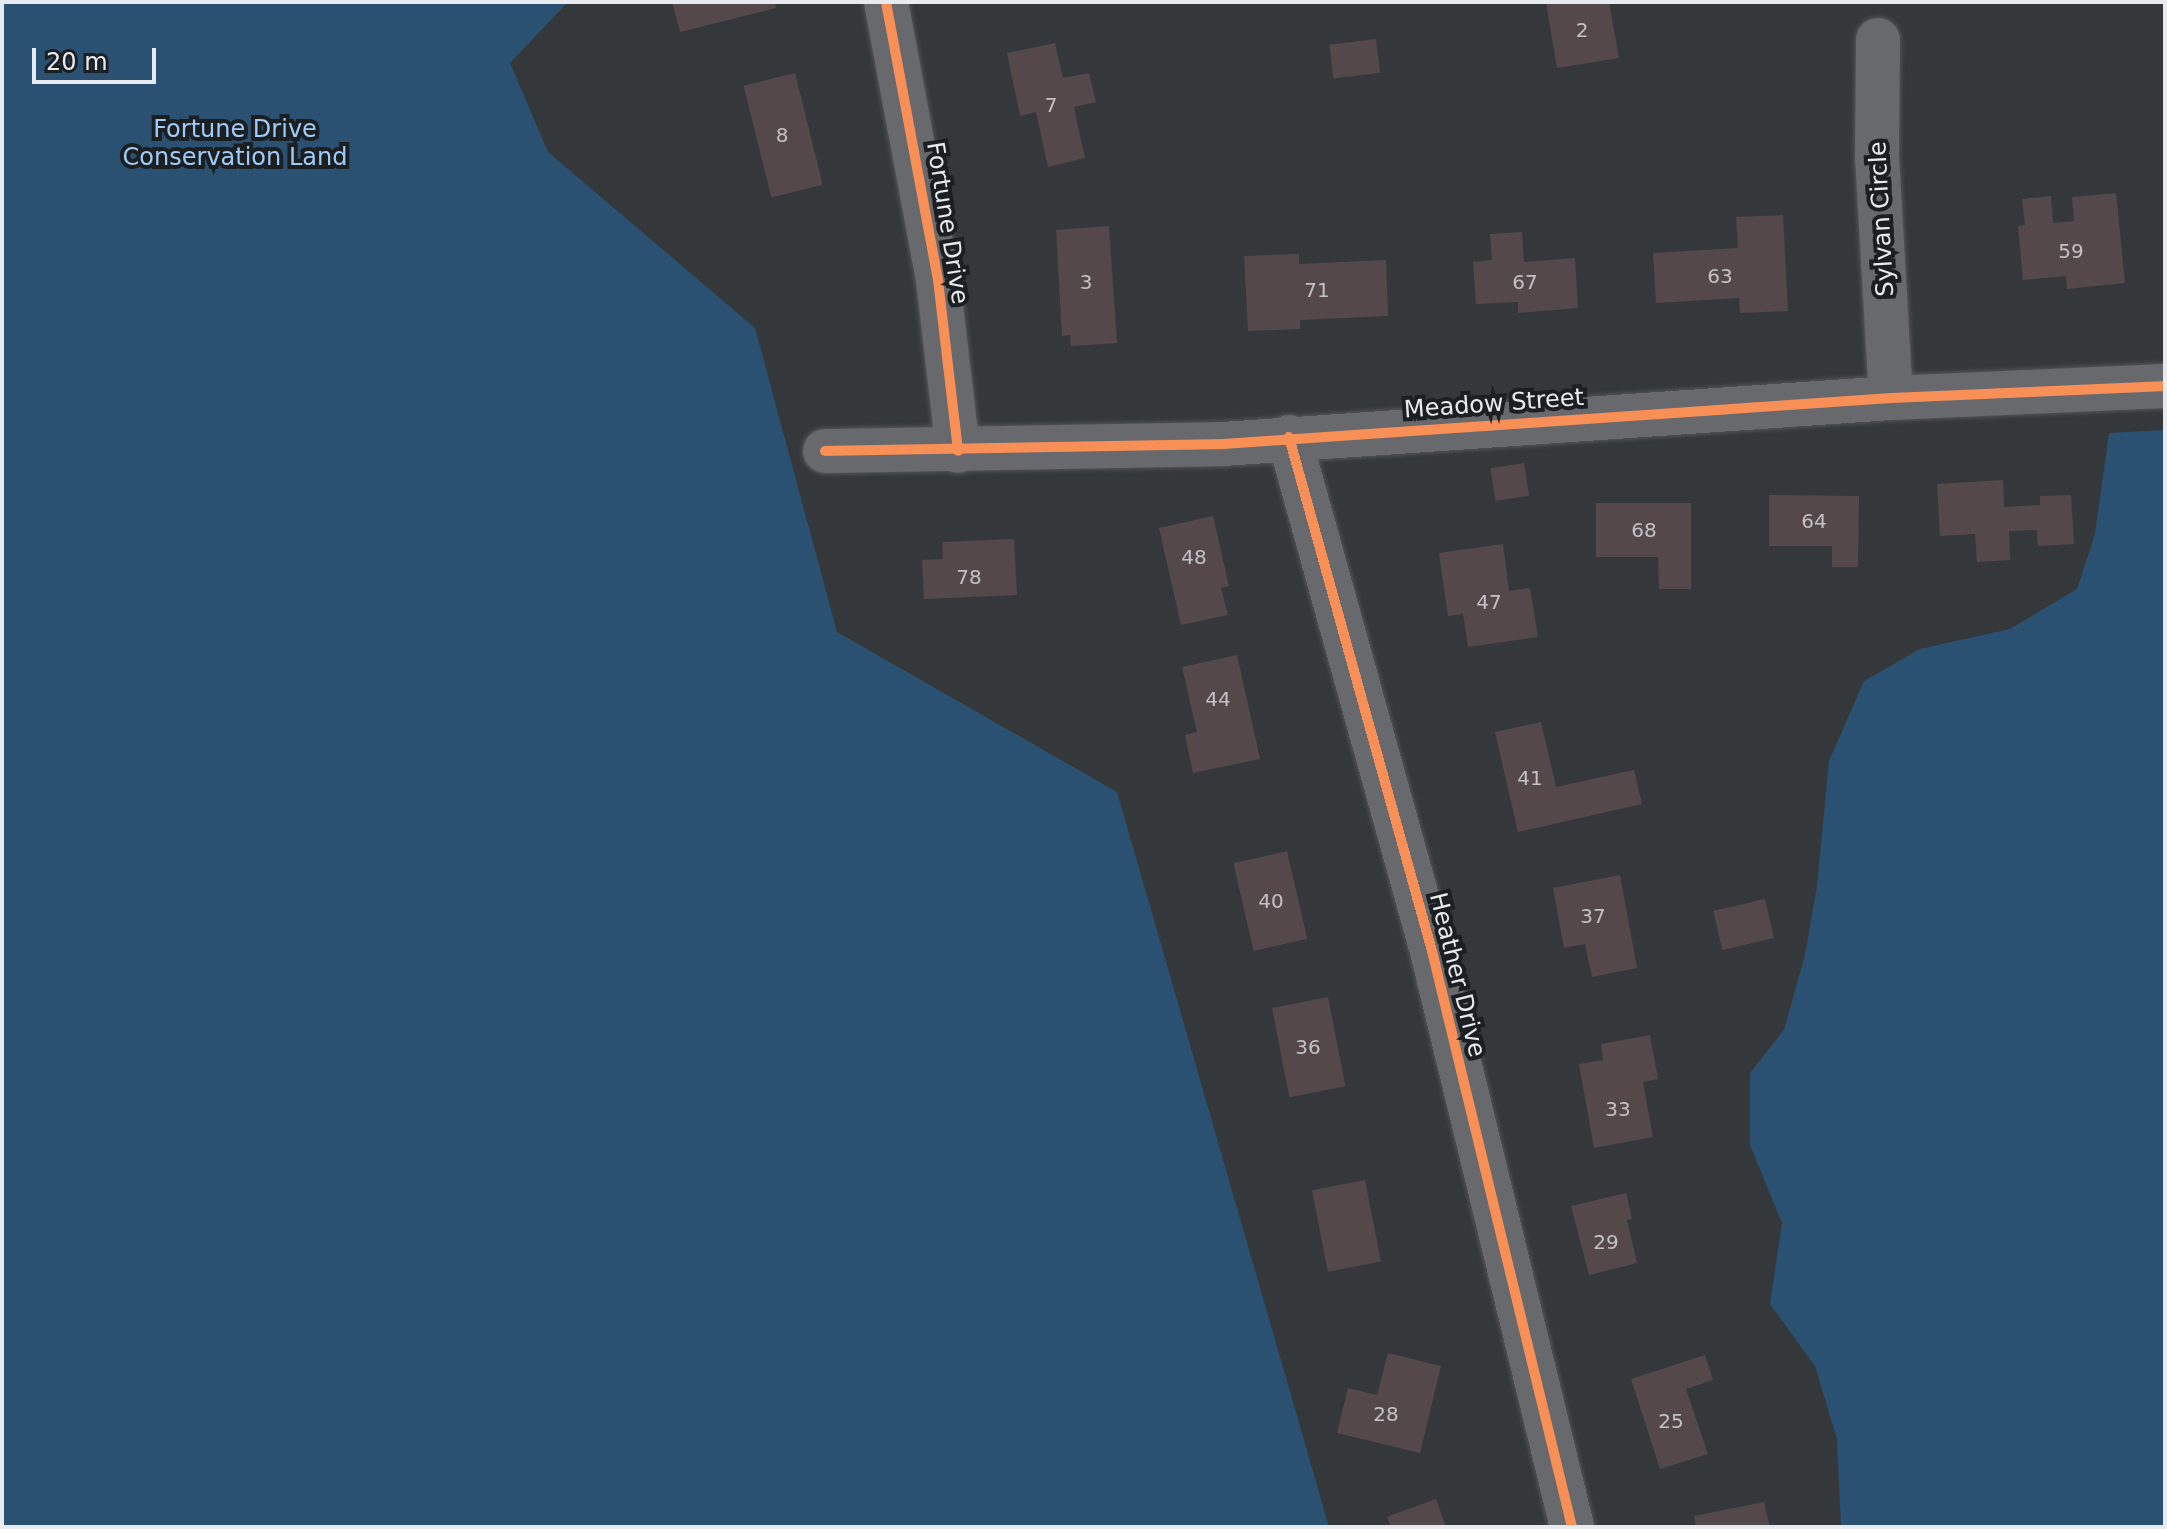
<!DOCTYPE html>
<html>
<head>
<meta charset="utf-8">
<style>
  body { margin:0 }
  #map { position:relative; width:2167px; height:1529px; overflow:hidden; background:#35383b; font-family:"DejaVu Sans",sans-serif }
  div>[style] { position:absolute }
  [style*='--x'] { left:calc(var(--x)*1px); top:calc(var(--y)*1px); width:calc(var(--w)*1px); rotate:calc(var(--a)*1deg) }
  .green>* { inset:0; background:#2b5172 }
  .building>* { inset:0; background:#54484b; transform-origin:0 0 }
  .roads { filter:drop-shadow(0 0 2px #525458) drop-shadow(0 0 2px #525458) }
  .minor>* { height:44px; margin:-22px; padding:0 22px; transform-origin:22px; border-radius:22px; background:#67696c }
  .cycleway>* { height:10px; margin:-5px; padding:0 5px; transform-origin:5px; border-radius:5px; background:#f78f57 }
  span { translate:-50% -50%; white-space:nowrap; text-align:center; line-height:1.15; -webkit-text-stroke:8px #1c1f22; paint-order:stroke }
  .number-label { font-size:20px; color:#c2c2c6 }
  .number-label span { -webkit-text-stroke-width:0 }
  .park-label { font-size:24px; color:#9ecbf7 }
  .street-label { font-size:24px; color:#e7ebef }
  .frame { position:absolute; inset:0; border:4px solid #e7ebef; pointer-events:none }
  .scale { position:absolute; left:32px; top:48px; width:124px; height:36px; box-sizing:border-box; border:4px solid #e7ebef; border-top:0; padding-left:10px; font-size:24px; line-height:28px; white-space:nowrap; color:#e7ebef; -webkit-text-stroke:6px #1c1f22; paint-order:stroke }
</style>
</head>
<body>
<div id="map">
  <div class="green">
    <i style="clip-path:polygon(2px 2px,568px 2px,510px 63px,548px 152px,755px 328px,837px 632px,1117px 792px,1329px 1527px,2px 1527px)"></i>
    <i style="clip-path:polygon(2165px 430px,2165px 1527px,1841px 1527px,1837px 1439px,1815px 1366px,1770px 1304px,1782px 1223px,1750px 1145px,1750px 1073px,1784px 1030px,1805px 955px,1817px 886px,1829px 761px,1864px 681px,1920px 649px,2010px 629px,2077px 589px,2095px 534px,2109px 433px)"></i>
  </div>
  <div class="building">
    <i style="clip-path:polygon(672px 2px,775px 2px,776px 8px,680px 32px)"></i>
    <i style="clip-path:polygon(1546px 2px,1609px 2px,1619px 58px,1557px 68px)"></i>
    <i style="left:1376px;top:39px;width:34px;height:47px;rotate:83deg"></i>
    <i style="clip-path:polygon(1055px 43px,1063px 78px,1089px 73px,1096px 102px,1074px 107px,1085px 158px,1048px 167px,1036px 112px,1020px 116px,1007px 53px)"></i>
    <i style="left:795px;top:73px;width:115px;height:53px;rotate:76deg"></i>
    <i style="clip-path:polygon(2116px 193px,2125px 283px,2067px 289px,2066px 276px,2023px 280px,2018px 226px,2025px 225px,2022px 199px,2051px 196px,2053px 223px,2074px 221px,2072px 197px)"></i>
    <i style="clip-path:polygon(1783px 215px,1788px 311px,1740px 313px,1739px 298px,1656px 303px,1653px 253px,1738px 248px,1736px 217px)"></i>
    <i style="clip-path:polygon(1109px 226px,1117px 343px,1071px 346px,1070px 335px,1062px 336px,1056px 230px)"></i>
    <i style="clip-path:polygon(1522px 232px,1524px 262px,1575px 258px,1578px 308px,1518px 313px,1518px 302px,1476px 304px,1473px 262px,1492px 260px,1490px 234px)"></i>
    <i style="clip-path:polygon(1299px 254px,1299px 264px,1386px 260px,1388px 316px,1300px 320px,1300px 329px,1248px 331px,1244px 256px)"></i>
    <i style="left:1524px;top:463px;width:33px;height:34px;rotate:81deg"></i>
    <i style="clip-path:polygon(2003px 480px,2004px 507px,2040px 505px,2040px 496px,2071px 495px,2074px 544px,2038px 546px,2037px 530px,2009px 531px,2010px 560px,1977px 562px,1975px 534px,1940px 536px,1937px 484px)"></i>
    <i style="clip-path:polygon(1769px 495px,1859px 496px,1858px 567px,1832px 567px,1832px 546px,1769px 546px)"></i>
    <i style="clip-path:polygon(1596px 503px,1691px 503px,1691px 589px,1659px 589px,1658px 557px,1596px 557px)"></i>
    <i style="clip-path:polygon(1213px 516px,1229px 586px,1221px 588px,1228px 615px,1181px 625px,1159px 528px)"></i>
    <i style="clip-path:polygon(1014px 539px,1017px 595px,924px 599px,922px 560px,943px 559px,942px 542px)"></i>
    <i style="clip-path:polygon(1503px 544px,1509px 591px,1530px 588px,1538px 637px,1468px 647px,1463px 614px,1448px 616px,1439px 553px)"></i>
    <i style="clip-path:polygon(1237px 655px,1260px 759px,1193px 773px,1185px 735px,1197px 732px,1182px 667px)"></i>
    <i style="clip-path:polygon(1541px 722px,1556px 787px,1634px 770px,1642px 804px,1518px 832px,1495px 732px)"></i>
    <i style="left:1287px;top:851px;width:90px;height:55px;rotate:77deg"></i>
    <i style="clip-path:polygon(1620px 875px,1637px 968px,1592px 977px,1585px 944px,1564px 948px,1553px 888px)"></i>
    <i style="left:1765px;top:899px;width:40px;height:53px;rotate:77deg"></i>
    <i style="left:1328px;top:997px;width:91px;height:57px;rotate:79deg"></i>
    <i style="clip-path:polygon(1650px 1035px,1658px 1079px,1643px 1082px,1653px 1137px,1594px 1148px,1579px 1064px,1603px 1060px,1601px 1044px)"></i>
    <i style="left:1365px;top:1180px;width:83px;height:54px;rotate:79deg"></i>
    <i style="clip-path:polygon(1626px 1193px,1632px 1219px,1627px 1220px,1637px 1263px,1589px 1275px,1571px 1206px)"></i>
    <i style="clip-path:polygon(1388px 1353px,1441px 1366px,1420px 1453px,1337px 1433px,1348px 1388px,1377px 1395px)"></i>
    <i style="clip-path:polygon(1705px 1355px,1713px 1380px,1686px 1389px,1708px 1454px,1660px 1469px,1631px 1379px)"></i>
    <i style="clip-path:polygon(1436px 1499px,1446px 1527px,1391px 1527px,1387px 1517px)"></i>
    <i style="clip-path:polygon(1764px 1502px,1770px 1527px,1696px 1527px,1694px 1516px)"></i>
  </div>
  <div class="roads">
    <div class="minor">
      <i style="--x:886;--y:2;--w:283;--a:79.4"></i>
      <i style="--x:938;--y:280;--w:172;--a:83.3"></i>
      <i style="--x:1878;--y:40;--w:117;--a:90.5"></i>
      <i style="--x:1877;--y:157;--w:241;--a:86.7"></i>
      <i style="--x:1289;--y:437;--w:534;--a:74.45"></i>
      <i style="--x:1432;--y:951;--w:593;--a:76.34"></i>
      <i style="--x:825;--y:451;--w:398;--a:-1"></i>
      <i style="--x:1223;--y:444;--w:670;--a:-3.94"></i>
      <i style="--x:1891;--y:398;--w:274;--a:-2.5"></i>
    </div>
  </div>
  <div class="cycleway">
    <i style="--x:886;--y:2;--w:283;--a:79.4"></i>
    <i style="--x:938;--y:280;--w:172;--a:83.3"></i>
    <i style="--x:1289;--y:437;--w:534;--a:74.45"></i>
    <i style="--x:1432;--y:951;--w:593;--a:76.34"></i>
    <i style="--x:825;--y:451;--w:398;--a:-1"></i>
    <i style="--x:1223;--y:444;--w:670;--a:-3.94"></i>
    <i style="--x:1891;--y:398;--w:274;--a:-2.5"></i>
  </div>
  <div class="number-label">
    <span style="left:1582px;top:30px">2</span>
    <span style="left:1051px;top:105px">7</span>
    <span style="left:782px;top:135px">8</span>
    <span style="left:2071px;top:251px">59</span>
    <span style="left:1720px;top:276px">63</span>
    <span style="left:1086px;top:282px">3</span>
    <span style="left:1525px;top:282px">67</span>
    <span style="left:1317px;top:290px">71</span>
    <span style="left:1814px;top:521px">64</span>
    <span style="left:1644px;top:530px">68</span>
    <span style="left:1194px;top:557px">48</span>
    <span style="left:969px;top:577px">78</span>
    <span style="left:1489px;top:602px">47</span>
    <span style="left:1218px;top:699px">44</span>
    <span style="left:1530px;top:778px">41</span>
    <span style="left:1271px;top:901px">40</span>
    <span style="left:1593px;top:916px">37</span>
    <span style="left:1308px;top:1047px">36</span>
    <span style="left:1618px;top:1109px">33</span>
    <span style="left:1606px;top:1242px">29</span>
    <span style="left:1386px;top:1414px">28</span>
    <span style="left:1671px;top:1421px">25</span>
  </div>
  <div class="park-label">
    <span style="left:235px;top:144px">Fortune Drive<br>Conservation Land</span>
  </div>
  <div class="street-label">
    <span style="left:1882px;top:219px;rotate:-93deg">Sylvan Circle</span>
    <span style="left:947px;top:223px;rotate:81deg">Fortune Drive</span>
    <span style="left:1494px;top:404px;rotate:-4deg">Meadow Street</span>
    <span style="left:1457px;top:975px;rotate:76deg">Heather Drive</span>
  </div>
  <div class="frame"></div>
  <div class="scale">20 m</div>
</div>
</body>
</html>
